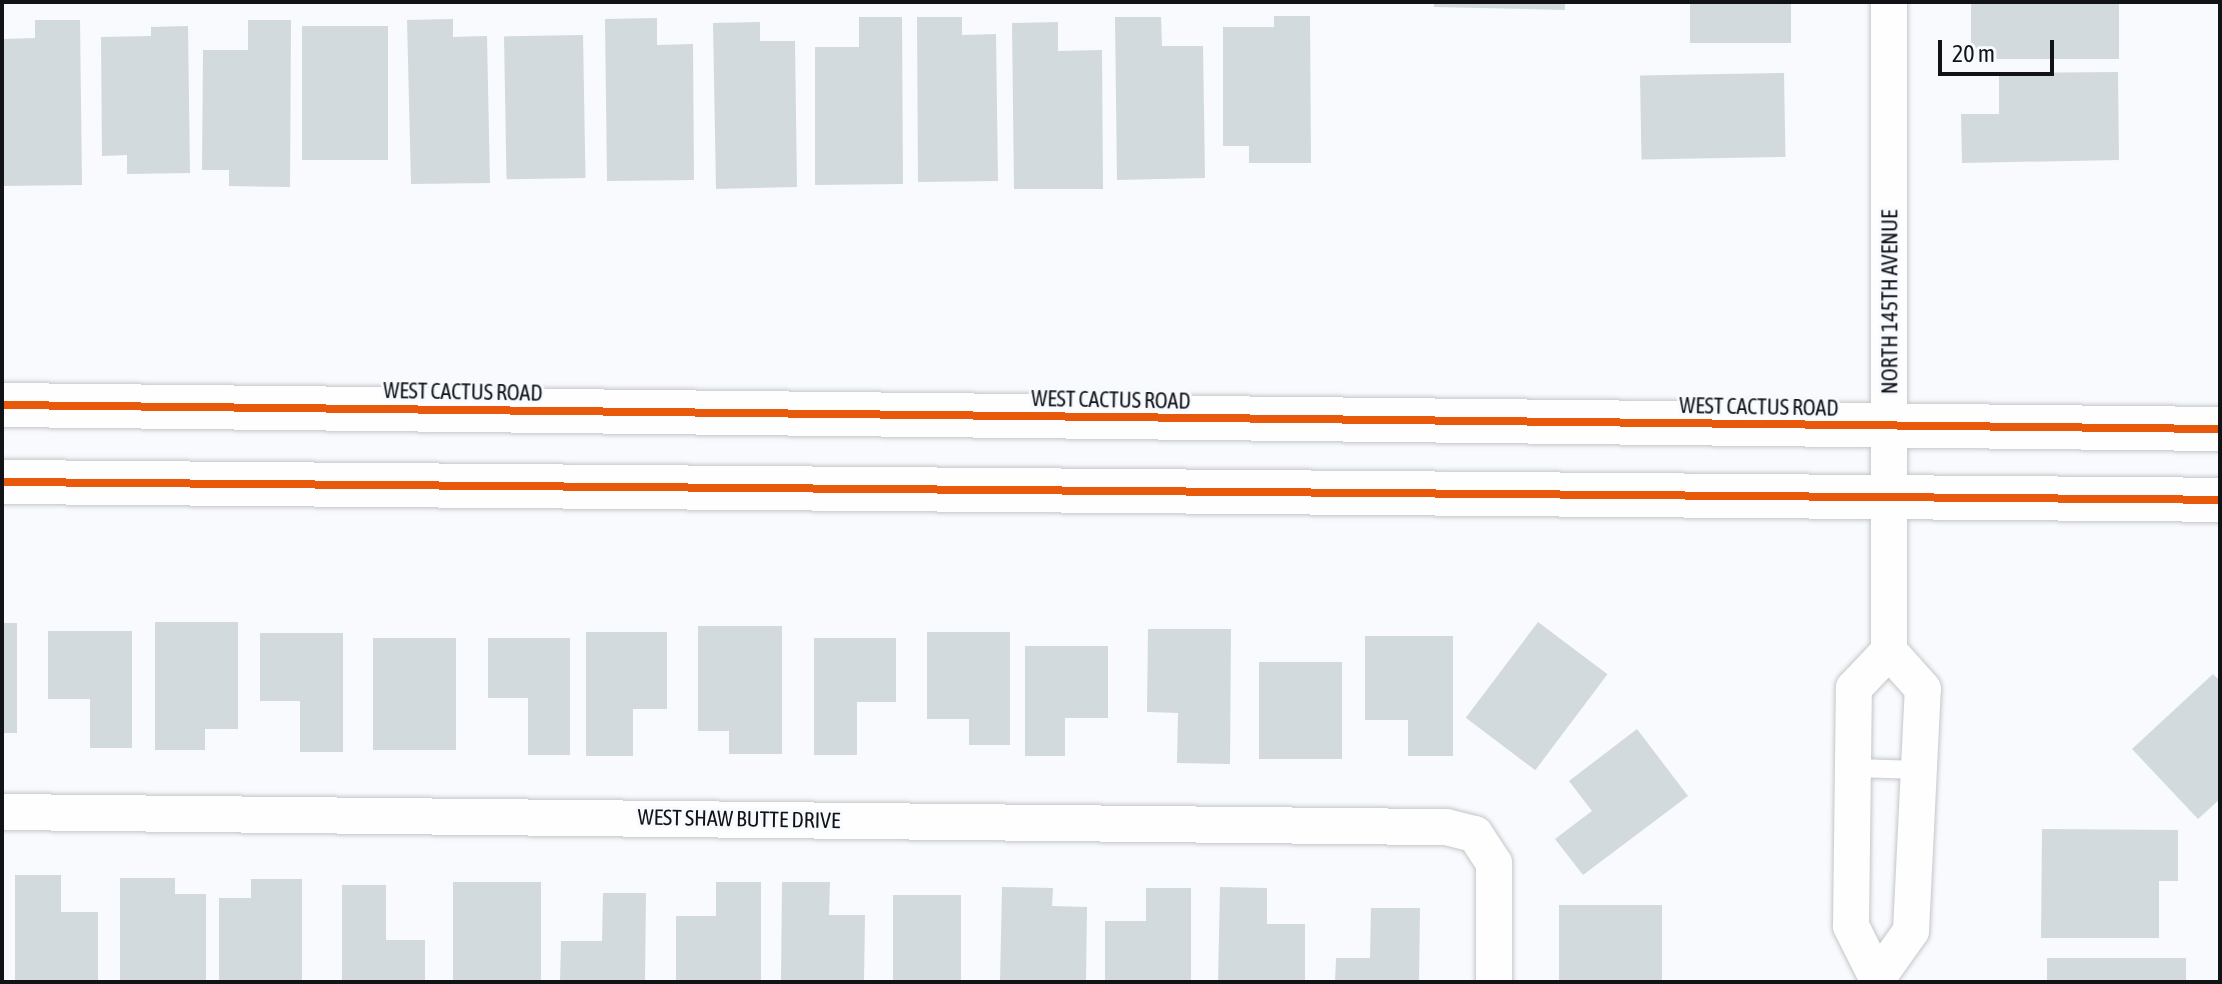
<!DOCTYPE html>
<html>
<head>
<meta charset="utf-8">
<style>
  body { margin:0 }
  #map { position:relative; width:2222px; height:984px; overflow:hidden; background:#f8fafd; font-family:"Asap Condensed",sans-serif }
  div>[style] { position:absolute }
  [style*='--x'] { left:calc(var(--x)*1px); top:calc(var(--y)*1px); width:calc(var(--w)*1px); rotate:calc(var(--a)*1deg) }
  .building>* { inset:0; background:#d2dadd; transform-origin:0 0 }
  .roads { filter:drop-shadow(0 0 2px #c4c6c9) drop-shadow(0 0 2px #c4c6c9) }
  .lane>* { height:18px; margin:-9px; padding:0 9px; transform-origin:9px; border-radius:9px; background:#fefeff }
  .street>* { height:36px; margin:-18px; padding:0 18px; transform-origin:18px; border-radius:18px; background:#fefeff }
  .secondary>* { height:44px; margin:-22px; padding:0 22px; transform-origin:22px; border-radius:22px; background:#fefeff }
  .cycleway>* { height:8px; margin:-4px; padding:0 4px; transform-origin:4px; border-radius:4px; background:#e8590c }
  span { translate:-50% -50%; white-space:nowrap; text-align:center; line-height:1.15; -webkit-text-stroke:6px #f7fafe; paint-order:stroke }
  .street-label { font-size:22px; color:#111317 }
  .frame { position:absolute; inset:0; border:4px solid #111317; pointer-events:none }
  .scale { position:absolute; left:1938px; top:40px; width:116px; height:36px; box-sizing:border-box; border:4px solid #111317; border-top:0; padding-left:10px; font-size:24px; line-height:28px; white-space:nowrap; color:#111317; -webkit-text-stroke:6px #f7fafe; paint-order:stroke }
</style>
</head>
<body>
<div id="map">
  <div class="building">
    <i style="clip-path:polygon(1434px 2px,1565px 2px,1565px 10px,1434px 7px)"></i>
    <i style="left:1690px;top:2px;width:101px;height:41px"></i>
    <i style="left:1971px;top:2px;width:148px;height:57px"></i>
    <i style="clip-path:polygon(1274px 16px,1310px 16px,1311px 163px,1249px 163px,1249px 146px,1223px 146px,1223px 27px,1274px 27px)"></i>
    <i style="clip-path:polygon(859px 17px,902px 17px,903px 184px,815px 185px,815px 47px,859px 47px)"></i>
    <i style="clip-path:polygon(917px 17px,962px 17px,962px 35px,996px 34px,998px 181px,918px 182px)"></i>
    <i style="clip-path:polygon(1115px 17px,1161px 17px,1162px 46px,1203px 46px,1205px 178px,1117px 180px)"></i>
    <i style="clip-path:polygon(657px 18px,657px 45px,693px 44px,694px 180px,607px 181px,605px 19px)"></i>
    <i style="clip-path:polygon(453px 19px,453px 37px,487px 36px,490px 183px,411px 184px,407px 20px)"></i>
    <i style="clip-path:polygon(35px 20px,80px 20px,82px 185px,2px 186px,2px 39px,35px 38px)"></i>
    <i style="clip-path:polygon(248px 20px,291px 20px,290px 187px,229px 186px,229px 170px,202px 170px,203px 50px,248px 50px)"></i>
    <i style="clip-path:polygon(760px 22px,760px 41px,795px 41px,797px 187px,716px 189px,713px 23px)"></i>
    <i style="clip-path:polygon(1058px 22px,1058px 51px,1102px 50px,1103px 189px,1014px 189px,1012px 23px)"></i>
    <i style="clip-path:polygon(188px 26px,190px 173px,127px 174px,127px 155px,102px 156px,101px 37px,151px 36px,151px 27px)"></i>
    <i style="left:302px;top:26px;width:86px;height:134px"></i>
    <i style="left:583px;top:35px;width:143px;height:79px;rotate:89deg"></i>
    <i style="clip-path:polygon(2118px 72px,2119px 160px,1962px 163px,1961px 114px,1999px 114px,1999px 73px)"></i>
    <i style="left:1784px;top:73px;width:84px;height:144px;rotate:89deg"></i>
    <i style="clip-path:polygon(155px 622px,238px 622px,238px 729px,205px 729px,205px 750px,155px 750px)"></i>
    <i style="left:1538px;top:622px;width:87px;height:120px;rotate:37deg"></i>
    <i style="left:2px;top:623px;width:15px;height:110px"></i>
    <i style="clip-path:polygon(698px 626px,782px 626px,782px 754px,729px 754px,729px 731px,698px 731px)"></i>
    <i style="clip-path:polygon(1148px 629px,1231px 629px,1230px 764px,1177px 763px,1178px 713px,1147px 712px)"></i>
    <i style="clip-path:polygon(48px 631px,132px 631px,132px 748px,90px 748px,90px 699px,48px 699px)"></i>
    <i style="clip-path:polygon(586px 632px,667px 632px,667px 709px,633px 709px,633px 756px,586px 756px)"></i>
    <i style="clip-path:polygon(927px 632px,1010px 632px,1010px 745px,969px 745px,969px 719px,927px 719px)"></i>
    <i style="clip-path:polygon(260px 633px,343px 633px,343px 752px,300px 752px,300px 701px,260px 701px)"></i>
    <i style="clip-path:polygon(1365px 636px,1453px 636px,1453px 756px,1408px 756px,1408px 720px,1365px 720px)"></i>
    <i style="left:373px;top:638px;width:83px;height:112px"></i>
    <i style="clip-path:polygon(488px 638px,570px 638px,570px 755px,528px 755px,528px 698px,488px 698px)"></i>
    <i style="clip-path:polygon(814px 638px,896px 638px,896px 702px,857px 702px,857px 755px,814px 755px)"></i>
    <i style="clip-path:polygon(1025px 646px,1108px 646px,1108px 718px,1065px 718px,1065px 756px,1025px 756px)"></i>
    <i style="left:1259px;top:662px;width:83px;height:97px"></i>
    <i style="clip-path:polygon(2213px 674px,2220px 681px,2220px 799px,2198px 819px,2132px 749px)"></i>
    <i style="clip-path:polygon(1637px 729px,1688px 796px,1583px 875px,1555px 839px,1592px 811px,1569px 781px)"></i>
    <i style="clip-path:polygon(2042px 829px,2178px 830px,2178px 881px,2159px 881px,2159px 938px,2041px 938px)"></i>
    <i style="clip-path:polygon(15px 875px,61px 875px,61px 912px,98px 912px,98px 982px,15px 982px)"></i>
    <i style="clip-path:polygon(120px 878px,175px 878px,175px 894px,206px 894px,206px 982px,120px 982px)"></i>
    <i style="clip-path:polygon(251px 879px,302px 879px,302px 982px,219px 982px,219px 898px,251px 898px)"></i>
    <i style="left:453px;top:882px;width:88px;height:100px"></i>
    <i style="clip-path:polygon(716px 882px,761px 882px,761px 982px,676px 982px,676px 916px,716px 916px)"></i>
    <i style="clip-path:polygon(782px 882px,830px 882px,829px 915px,865px 915px,864px 982px,781px 982px)"></i>
    <i style="clip-path:polygon(342px 885px,386px 885px,386px 940px,425px 940px,425px 982px,342px 982px)"></i>
    <i style="clip-path:polygon(1002px 887px,1053px 888px,1052px 906px,1087px 907px,1086px 982px,1000px 982px)"></i>
    <i style="clip-path:polygon(1220px 887px,1267px 888px,1267px 924px,1305px 924px,1305px 982px,1218px 982px)"></i>
    <i style="clip-path:polygon(1146px 888px,1191px 888px,1191px 982px,1105px 982px,1105px 921px,1146px 921px)"></i>
    <i style="clip-path:polygon(603px 893px,646px 893px,645px 982px,560px 982px,561px 941px,602px 941px)"></i>
    <i style="left:893px;top:895px;width:68px;height:87px"></i>
    <i style="left:1559px;top:905px;width:103px;height:77px"></i>
    <i style="clip-path:polygon(1371px 908px,1420px 908px,1419px 982px,1335px 982px,1336px 958px,1370px 958px)"></i>
    <i style="left:2186px;top:958px;width:24px;height:139px;rotate:90deg"></i>
  </div>
  <div class="roads">
    <div class="lane">
      <i style="--x:1853;--y:768;--w:68;--a:1.7"></i>
    </div>
    <div class="street">
      <i style="--x:2;--y:812;--w:1444;--a:0.6"></i>
      <i style="--x:1446;--y:827;--w:30;--a:14"></i>
      <i style="--x:1475;--y:834;--w:35;--a:57"></i>
      <i style="--x:1494;--y:863;--w:119;--a:90"></i>
      <i style="--x:1879;--y:976;--w:55;--a:-54.6"></i>
      <i style="--x:1911;--y:931;--w:242;--a:-87.2"></i>
      <i style="--x:1923;--y:689;--w:51;--a:-131.8"></i>
      <i style="--x:1889;--y:651;--w:649;--a:-90"></i>
      <i style="--x:1879;--y:982;--w:63;--a:-116.6"></i>
      <i style="--x:1851;--y:926;--w:238;--a:-89.3"></i>
      <i style="--x:1854;--y:688;--w:51;--a:-46.6"></i>
    </div>
    <div class="secondary">
      <i style="--x:2;--y:405;--w:2218;--a:0.62"></i>
      <i style="--x:2;--y:482;--w:2218;--a:0.46"></i>
    </div>
  </div>
  <div class="cycleway">
    <i style="--x:2;--y:405;--w:2218;--a:0.62"></i>
    <i style="--x:2;--y:482;--w:2218;--a:0.46"></i>
  </div>
  <div class="street-label">
    <span style="left:1890px;top:302px;rotate:-90deg">NORTH 145TH AVENUE</span>
    <span style="left:463px;top:392px;rotate:1deg">WEST CACTUS ROAD</span>
    <span style="left:1111px;top:400px;rotate:1deg">WEST CACTUS ROAD</span>
    <span style="left:1759px;top:407px;rotate:1deg">WEST CACTUS ROAD</span>
    <span style="left:739px;top:819px;rotate:1deg">WEST SHAW BUTTE DRIVE</span>
  </div>
  <div class="frame"></div>
  <div class="scale">20 m</div>
</div>
</body>
</html>
